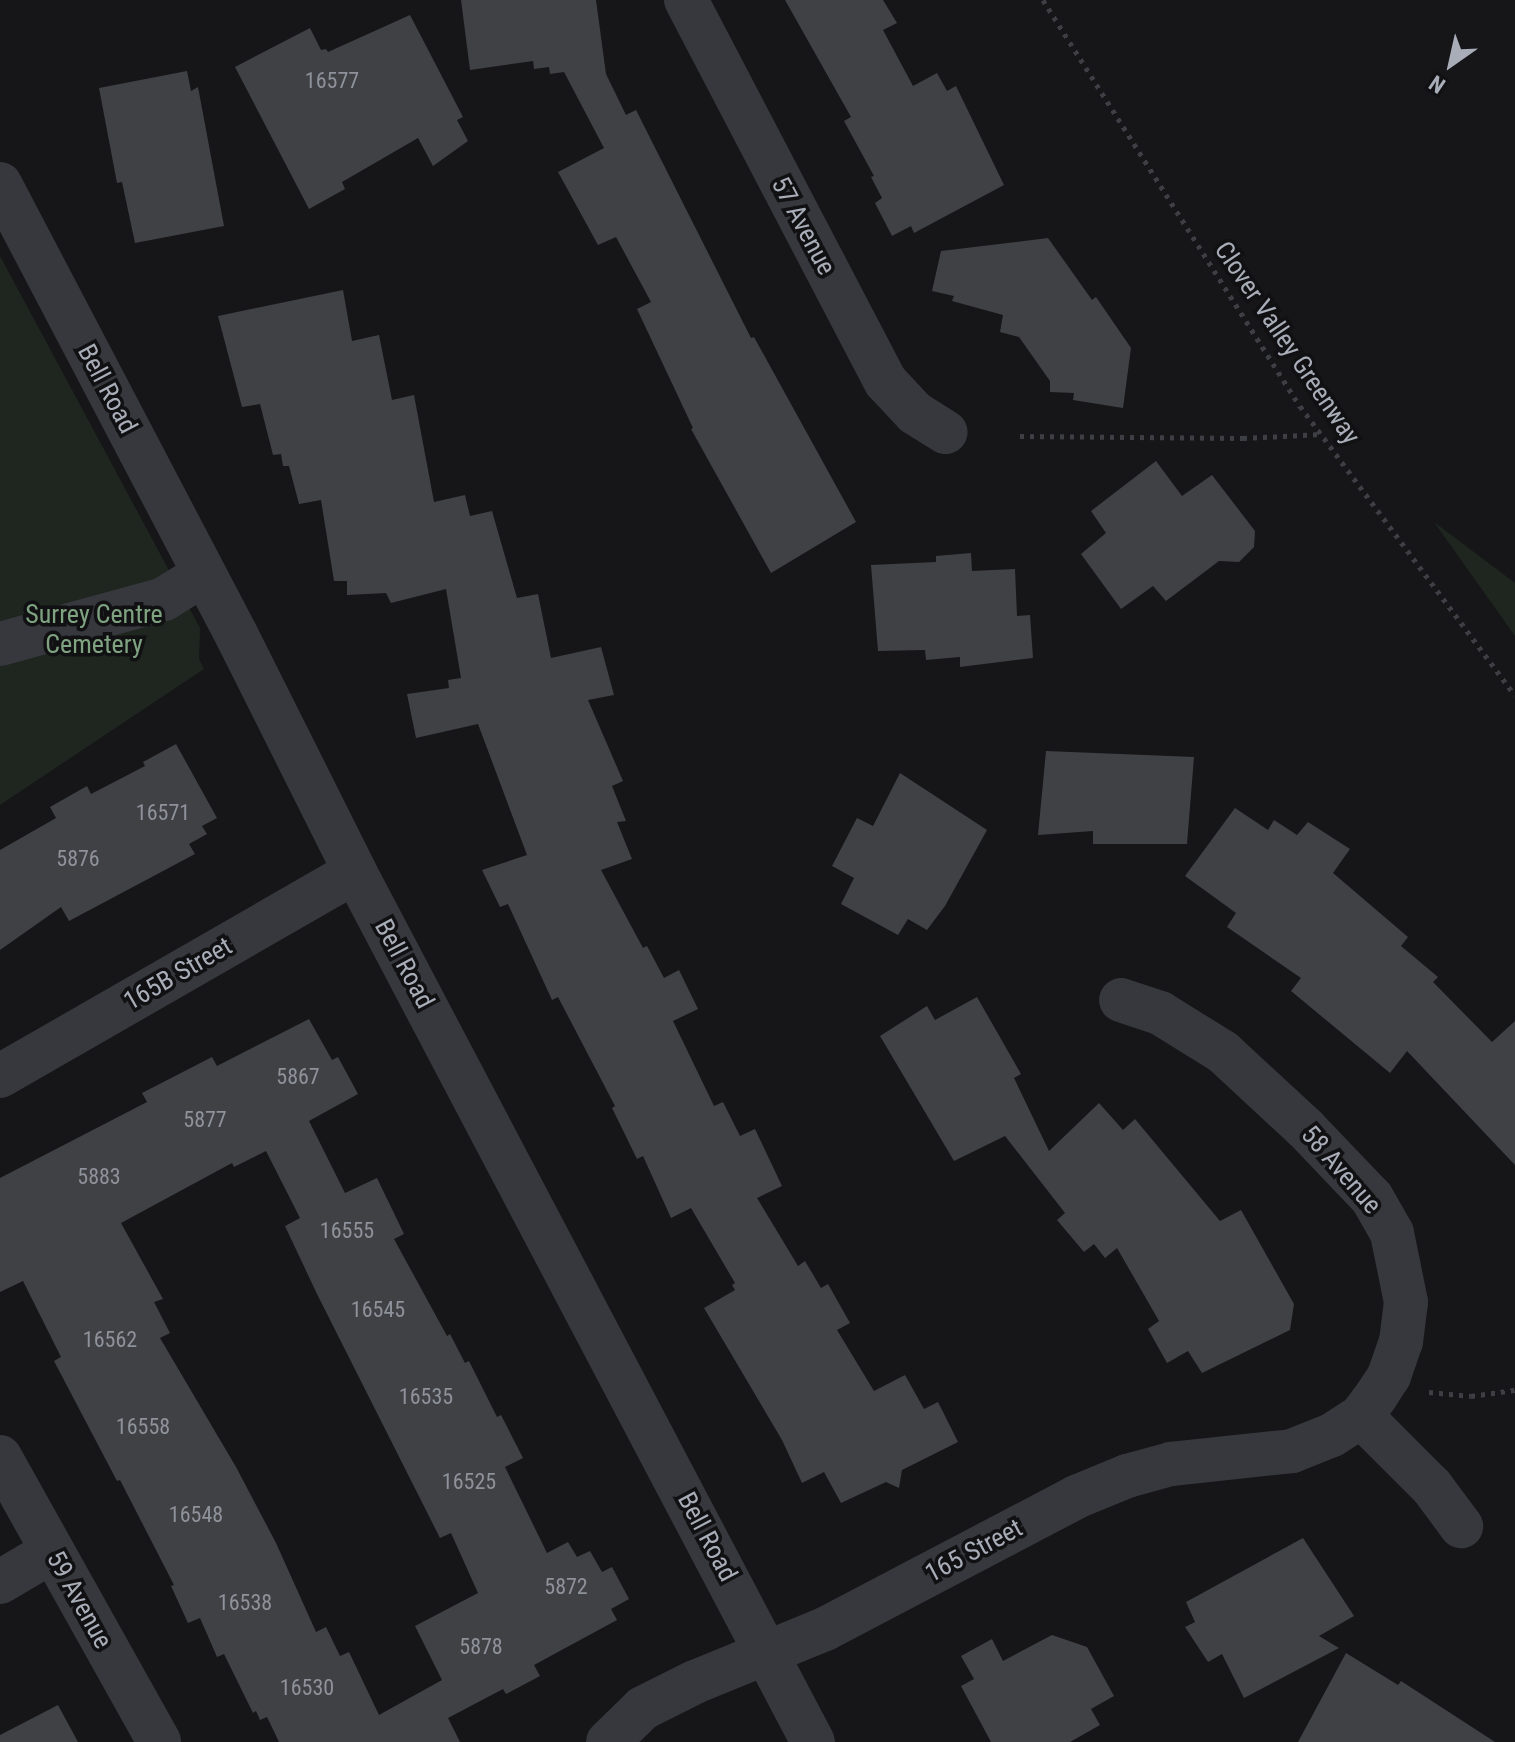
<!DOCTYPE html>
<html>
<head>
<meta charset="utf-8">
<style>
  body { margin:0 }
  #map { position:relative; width:1515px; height:1742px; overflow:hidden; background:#161618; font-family:"Roboto Condensed",sans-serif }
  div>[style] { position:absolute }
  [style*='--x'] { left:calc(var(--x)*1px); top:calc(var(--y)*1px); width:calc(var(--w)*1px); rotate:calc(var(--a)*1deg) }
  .green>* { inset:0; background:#1e261f }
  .building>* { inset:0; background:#404145 }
  .path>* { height:5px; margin-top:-2.5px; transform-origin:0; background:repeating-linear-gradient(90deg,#3d3f44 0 4px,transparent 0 10px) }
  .minor>* { height:44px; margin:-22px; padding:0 22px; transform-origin:22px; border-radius:22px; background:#37383d }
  span { translate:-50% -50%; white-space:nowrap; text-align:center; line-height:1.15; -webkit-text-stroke:7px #111113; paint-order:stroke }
  .number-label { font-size:22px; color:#8e929b }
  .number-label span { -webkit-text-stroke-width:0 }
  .street-label { font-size:26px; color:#a8adb8 }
  .park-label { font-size:26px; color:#7fa381 }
  .north { position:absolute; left:1411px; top:24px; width:80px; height:80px; -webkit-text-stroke:6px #111113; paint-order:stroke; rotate:214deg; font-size:22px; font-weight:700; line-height:32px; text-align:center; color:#a8adb8 }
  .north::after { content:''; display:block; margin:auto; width:28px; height:36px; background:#a8adb8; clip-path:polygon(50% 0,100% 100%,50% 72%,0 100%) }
</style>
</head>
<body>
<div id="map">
  <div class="green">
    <i style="clip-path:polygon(0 256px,200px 628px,199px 659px,204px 669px,0 805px)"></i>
    <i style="clip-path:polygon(1434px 522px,1515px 583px,1515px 636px)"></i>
  </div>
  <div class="building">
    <i style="clip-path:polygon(461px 0,596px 0,606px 74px,626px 115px,636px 110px,751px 338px,754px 337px,856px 522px,771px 573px,691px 429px,693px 428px,637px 309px,651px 302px,616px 237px,598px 245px,558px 172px,604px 148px,564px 72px,550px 74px,549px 67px,534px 69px,533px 61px,470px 70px)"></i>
    <i style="clip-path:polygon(785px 0,883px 0,897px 23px,883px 30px,913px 86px,937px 73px,947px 91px,956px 86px,1004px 185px,914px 233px,911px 226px,892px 236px,875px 203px,882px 198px,871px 177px,874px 176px,844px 121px,851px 117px)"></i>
    <i style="clip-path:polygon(410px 15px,463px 117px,457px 120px,468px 141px,433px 166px,418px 138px,342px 182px,345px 189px,309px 209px,235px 67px,310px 28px,321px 50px,326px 49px,328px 52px)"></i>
    <i style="clip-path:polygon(187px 71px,191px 91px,198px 87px,224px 226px,135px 243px,122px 182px,117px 183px,99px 88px)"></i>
    <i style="clip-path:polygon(1048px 238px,1092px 300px,1096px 297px,1131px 348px,1123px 408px,1073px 400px,1074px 393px,1050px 392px,1050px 381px,1019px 337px,1000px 332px,1003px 315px,952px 301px,954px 296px,932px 291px,941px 251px)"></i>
    <i style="clip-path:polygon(343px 290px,352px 341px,379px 335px,392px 400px,414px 395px,434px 502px,465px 495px,470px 516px,492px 511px,517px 598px,538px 594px,551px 658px,601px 647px,614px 695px,588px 700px,623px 781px,612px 786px,626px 821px,617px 822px,632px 859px,601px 870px,643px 948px,647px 946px,664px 978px,679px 970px,698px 1009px,673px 1021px,714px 1106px,723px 1102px,740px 1136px,755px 1129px,782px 1186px,757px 1198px,798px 1266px,805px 1261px,821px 1288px,828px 1284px,850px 1323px,837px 1330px,874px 1391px,905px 1375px,924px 1409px,938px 1402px,958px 1442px,902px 1470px,899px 1488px,886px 1482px,841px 1503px,824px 1472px,802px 1483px,782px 1440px,704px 1308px,735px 1290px,732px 1285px,735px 1283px,691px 1208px,671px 1218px,643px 1156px,637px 1159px,612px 1108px,615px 1106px,558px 997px,552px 1000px,508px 904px,500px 907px,482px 870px,527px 855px,478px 724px,416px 738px,407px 694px,449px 688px,448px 680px,461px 678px,446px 589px,391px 603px,386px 593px,347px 595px,347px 581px,334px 581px,321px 500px,299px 504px,289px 466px,283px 466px,281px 454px,273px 455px,260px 404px,242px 407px,218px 316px)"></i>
    <i style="clip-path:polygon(1156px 461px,1182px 496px,1212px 475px,1255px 531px,1254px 547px,1239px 562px,1219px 561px,1166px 601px,1153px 586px,1121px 609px,1081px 554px,1106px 533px,1091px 511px)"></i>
    <i style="clip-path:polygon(971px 553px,972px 571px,1015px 569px,1017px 616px,1030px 615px,1033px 658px,960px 667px,960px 657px,926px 660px,925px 650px,878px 651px,871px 565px,936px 562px,936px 556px)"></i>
    <i style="clip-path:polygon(176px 744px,217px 818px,202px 826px,207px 834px,189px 844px,195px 854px,69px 921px,61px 907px,0 950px,0 850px,56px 818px,50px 807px,87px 786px,91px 794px,145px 766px,143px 762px)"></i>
    <i style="clip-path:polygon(1046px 751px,1194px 757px,1187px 844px,1093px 844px,1093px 831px,1038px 835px)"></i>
    <i style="clip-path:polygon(900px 773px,987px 830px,945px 906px,927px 930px,908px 919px,898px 935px,841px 904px,854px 878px,832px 866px,857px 818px,873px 826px)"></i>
    <i style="clip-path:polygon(1235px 808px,1268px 830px,1274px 820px,1297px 835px,1308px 822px,1350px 849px,1333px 873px,1408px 937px,1401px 946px,1438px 977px,1433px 982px,1492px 1042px,1515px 1021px,1515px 1165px,1407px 1051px,1390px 1073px,1291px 991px,1301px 978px,1227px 927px,1236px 913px,1185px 876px)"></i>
    <i style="clip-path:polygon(977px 997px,1021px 1074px,1014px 1078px,1049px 1151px,1099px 1103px,1123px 1130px,1135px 1119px,1220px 1221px,1241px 1210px,1294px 1304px,1290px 1330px,1202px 1373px,1188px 1351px,1167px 1363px,1148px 1329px,1159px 1321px,1117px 1248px,1105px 1258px,1094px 1244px,1084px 1252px,1057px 1220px,1065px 1213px,1005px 1136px,954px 1161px,880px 1036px,927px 1006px,935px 1020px)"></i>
    <i style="clip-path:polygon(evenodd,309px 1019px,332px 1060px,338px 1057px,358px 1094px,309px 1121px,345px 1193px,377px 1178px,404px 1234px,394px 1239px,447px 1336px,450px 1334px,465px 1363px,469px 1361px,497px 1417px,501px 1415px,523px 1458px,505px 1467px,547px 1553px,568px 1542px,577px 1557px,590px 1551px,602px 1572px,612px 1567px,629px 1599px,611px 1609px,617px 1620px,534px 1665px,540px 1676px,506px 1694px,503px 1689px,448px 1718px,460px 1742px,279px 1742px,267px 1717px,260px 1720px,256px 1711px,253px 1713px,224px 1654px,217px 1657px,200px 1618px,188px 1623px,171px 1586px,174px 1585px,120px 1480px,117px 1481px,54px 1361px,61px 1357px,23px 1281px,0 1292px,0 1178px,147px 1102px,142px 1093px,212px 1057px,217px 1066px,309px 1019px,266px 1151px,300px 1218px,285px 1226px,317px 1294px,440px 1538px,451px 1533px,478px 1593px,415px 1626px,442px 1680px,379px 1715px,349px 1652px,340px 1656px,326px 1627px,316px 1632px,276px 1543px,236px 1467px,160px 1338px,170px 1333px,154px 1302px,163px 1299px,121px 1223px,232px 1163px,234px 1167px,266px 1151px)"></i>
    <i style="clip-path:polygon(1303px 1538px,1354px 1616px,1319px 1636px,1339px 1648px,1244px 1698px,1222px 1654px,1208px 1662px,1185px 1627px,1195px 1622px,1186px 1602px)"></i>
    <i style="clip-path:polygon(1052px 1635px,1087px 1647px,1114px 1696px,1091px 1709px,1100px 1725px,1070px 1742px,991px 1742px,961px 1686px,974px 1679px,961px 1656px,992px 1639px,1003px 1661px)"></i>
    <i style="clip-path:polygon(1346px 1653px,1398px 1685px,1401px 1681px,1495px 1742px,1298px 1742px)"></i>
    <i style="clip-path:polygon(58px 1705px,78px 1742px,0 1742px,0 1735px)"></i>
  </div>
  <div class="path">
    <i style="--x:1043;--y:0;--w:481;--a:57.7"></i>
    <i style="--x:1300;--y:406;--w:360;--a:53.4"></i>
    <i style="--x:1020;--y:436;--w:223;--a:0.5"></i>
    <i style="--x:1243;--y:438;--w:78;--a:-2.9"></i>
    <i style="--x:1429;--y:1392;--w:42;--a:5.4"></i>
    <i style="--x:1471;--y:1396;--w:44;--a:-7.8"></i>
  </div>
  <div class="minor">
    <i style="--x:686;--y:0;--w:431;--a:62.4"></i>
    <i style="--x:886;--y:382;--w:42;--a:46.9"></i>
    <i style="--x:915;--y:413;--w:36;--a:32"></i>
    <i style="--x:0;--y:184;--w:508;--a:62.33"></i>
    <i style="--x:236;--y:634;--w:266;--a:63.4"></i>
    <i style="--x:355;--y:872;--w:983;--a:62.24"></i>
    <i style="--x:0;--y:644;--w:170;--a:-15.3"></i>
    <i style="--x:164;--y:599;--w:47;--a:-32"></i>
    <i style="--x:0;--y:1076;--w:409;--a:-29.9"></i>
    <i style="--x:1361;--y:1416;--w:100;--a:45"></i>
    <i style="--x:1432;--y:1487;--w:49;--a:53.4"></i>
    <i style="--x:0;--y:1457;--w:326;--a:60.8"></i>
    <i style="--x:0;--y:1582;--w:59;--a:-30.5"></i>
    <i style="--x:608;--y:1742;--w:49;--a:-44.2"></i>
    <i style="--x:643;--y:1708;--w:58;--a:-26.6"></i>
    <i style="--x:695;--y:1682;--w:140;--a:-22.2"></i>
    <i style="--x:825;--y:1629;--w:284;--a:-27.7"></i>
    <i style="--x:1076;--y:1497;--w:55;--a:-22.4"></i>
    <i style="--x:1127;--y:1476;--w:46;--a:-15.3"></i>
    <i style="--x:1171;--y:1464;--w:122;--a:-6.1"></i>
    <i style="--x:1292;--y:1451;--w:43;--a:-21.8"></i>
    <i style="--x:1332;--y:1435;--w:35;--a:-33"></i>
    <i style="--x:1361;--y:1416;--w:25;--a:-53"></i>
    <i style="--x:1376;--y:1396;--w:24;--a:-57"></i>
    <i style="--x:1389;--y:1376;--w:36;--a:-71"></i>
    <i style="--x:1401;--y:1342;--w:40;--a:-82.9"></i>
    <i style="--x:1406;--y:1302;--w:70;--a:-101.5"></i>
    <i style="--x:1392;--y:1233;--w:40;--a:-119.7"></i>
    <i style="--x:1372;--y:1198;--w:97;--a:-133.7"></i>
    <i style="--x:1305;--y:1128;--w:112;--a:-137.2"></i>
    <i style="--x:1223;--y:1052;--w:74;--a:-148.2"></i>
    <i style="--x:1160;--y:1013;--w:41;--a:-161.6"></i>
  </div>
  <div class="number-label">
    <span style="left:332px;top:81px">16577</span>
    <span style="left:163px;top:813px">16571</span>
    <span style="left:78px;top:859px">5876</span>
    <span style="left:298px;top:1077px">5867</span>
    <span style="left:205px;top:1120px">5877</span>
    <span style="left:99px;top:1177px">5883</span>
    <span style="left:347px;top:1231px">16555</span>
    <span style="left:378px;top:1310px">16545</span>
    <span style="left:110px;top:1340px">16562</span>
    <span style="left:426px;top:1397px">16535</span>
    <span style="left:143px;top:1427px">16558</span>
    <span style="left:469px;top:1482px">16525</span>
    <span style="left:196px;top:1515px">16548</span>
    <span style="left:566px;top:1587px">5872</span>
    <span style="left:245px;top:1603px">16538</span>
    <span style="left:481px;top:1647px">5878</span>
    <span style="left:307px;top:1688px">16530</span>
  </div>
  <div class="street-label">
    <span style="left:803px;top:226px;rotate:62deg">57 Avenue</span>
    <span style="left:1287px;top:343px;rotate:56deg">Clover Valley Greenway</span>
    <span style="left:107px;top:389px;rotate:62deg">Bell Road</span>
    <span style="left:404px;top:964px;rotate:62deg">Bell Road</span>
    <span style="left:178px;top:974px;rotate:-30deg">165B Street</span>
    <span style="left:1341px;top:1170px;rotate:49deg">58 Avenue</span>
    <span style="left:707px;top:1537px;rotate:62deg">Bell Road</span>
    <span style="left:974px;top:1551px;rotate:-28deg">165 Street</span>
    <span style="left:79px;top:1600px;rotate:61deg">59 Avenue</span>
  </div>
  <div class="park-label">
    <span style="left:94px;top:630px">Surrey Centre<br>Cemetery</span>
  </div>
  <div class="north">N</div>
</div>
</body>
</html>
